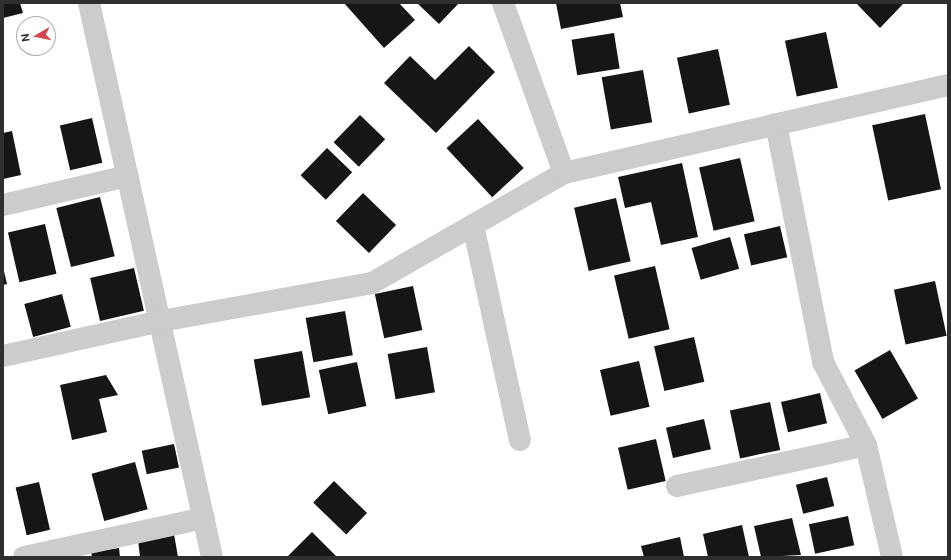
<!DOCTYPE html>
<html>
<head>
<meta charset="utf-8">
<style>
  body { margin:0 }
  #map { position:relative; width:951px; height:560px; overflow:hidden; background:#fff; font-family:"DM Sans",sans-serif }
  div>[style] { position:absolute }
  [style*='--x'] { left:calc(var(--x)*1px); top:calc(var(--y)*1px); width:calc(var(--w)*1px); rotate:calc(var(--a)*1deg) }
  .building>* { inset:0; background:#161616; transform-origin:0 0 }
  .minor>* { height:22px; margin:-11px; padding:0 11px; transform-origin:11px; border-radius:11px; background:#ccc }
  span { translate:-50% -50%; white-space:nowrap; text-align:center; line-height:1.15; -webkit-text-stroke:4px #fff; paint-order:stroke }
  .frame { position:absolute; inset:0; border:4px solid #2f2f2f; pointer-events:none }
  .north { position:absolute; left:16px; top:16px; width:40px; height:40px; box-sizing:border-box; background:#fff; border:1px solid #acacac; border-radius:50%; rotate:261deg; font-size:11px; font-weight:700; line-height:16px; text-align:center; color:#2f2f2f }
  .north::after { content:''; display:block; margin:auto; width:14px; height:18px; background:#d14750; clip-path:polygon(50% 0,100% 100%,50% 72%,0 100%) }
</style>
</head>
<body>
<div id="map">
  <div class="building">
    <i style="clip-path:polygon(3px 3px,20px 3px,23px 13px,3px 18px)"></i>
    <i style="clip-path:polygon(344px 3px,399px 3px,415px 20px,384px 48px)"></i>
    <i style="clip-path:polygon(417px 3px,459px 3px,439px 24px)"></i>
    <i style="clip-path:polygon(556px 3px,620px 3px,623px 17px,561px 29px)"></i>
    <i style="clip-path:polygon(856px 3px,902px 3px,903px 4px,880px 28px)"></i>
    <i style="left:826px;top:32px;width:57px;height:42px;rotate:78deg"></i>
    <i style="left:614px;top:33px;width:36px;height:43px;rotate:81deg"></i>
    <i style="clip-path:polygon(469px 46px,495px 72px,436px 133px,384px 83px,410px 56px,435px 80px)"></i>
    <i style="left:718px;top:49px;width:57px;height:42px;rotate:78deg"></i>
    <i style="left:643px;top:70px;width:53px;height:42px;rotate:80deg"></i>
    <i style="left:925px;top:114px;width:77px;height:54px;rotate:78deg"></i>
    <i style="left:360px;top:115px;width:35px;height:38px;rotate:44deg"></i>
    <i style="left:92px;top:118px;width:46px;height:33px;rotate:77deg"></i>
    <i style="left:478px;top:119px;width:67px;height:43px;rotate:47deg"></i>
    <i style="clip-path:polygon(12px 131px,21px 175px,3px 179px,3px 133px)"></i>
    <i style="left:327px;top:148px;width:35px;height:38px;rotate:44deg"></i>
    <i style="left:740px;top:158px;width:65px;height:42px;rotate:77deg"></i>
    <i style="clip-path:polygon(682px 163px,698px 237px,661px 245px,651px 202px,625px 208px,618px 177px)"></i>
    <i style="left:363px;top:193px;width:46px;height:39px;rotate:44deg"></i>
    <i style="left:100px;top:197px;width:61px;height:45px;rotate:76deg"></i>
    <i style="left:616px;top:198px;width:65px;height:43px;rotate:77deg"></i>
    <i style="left:45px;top:224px;width:51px;height:38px;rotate:77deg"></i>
    <i style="left:780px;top:226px;width:32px;height:37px;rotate:77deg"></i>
    <i style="left:730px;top:237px;width:33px;height:40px;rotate:74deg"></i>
    <i style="left:655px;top:266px;width:65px;height:42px;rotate:77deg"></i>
    <i style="clip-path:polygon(3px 267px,7px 284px,3px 285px)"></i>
    <i style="left:134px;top:268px;width:44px;height:45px;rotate:77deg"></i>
    <i style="left:935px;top:281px;width:56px;height:42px;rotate:78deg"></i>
    <i style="left:413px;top:286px;width:45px;height:39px;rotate:78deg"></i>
    <i style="left:62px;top:294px;width:34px;height:39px;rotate:75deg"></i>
    <i style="left:345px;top:311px;width:45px;height:40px;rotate:80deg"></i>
    <i style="left:694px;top:337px;width:46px;height:41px;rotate:77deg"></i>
    <i style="left:427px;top:347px;width:46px;height:40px;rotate:80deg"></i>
    <i style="left:890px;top:350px;width:56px;height:41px;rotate:60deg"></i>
    <i style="left:302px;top:351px;width:47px;height:49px;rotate:80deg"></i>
    <i style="left:639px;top:361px;width:47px;height:40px;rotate:77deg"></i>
    <i style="left:357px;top:362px;width:45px;height:39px;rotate:78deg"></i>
    <i style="clip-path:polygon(106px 375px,118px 395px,99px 399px,107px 432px,72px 440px,60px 385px)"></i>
    <i style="left:820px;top:393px;width:31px;height:40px;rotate:77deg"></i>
    <i style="left:770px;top:402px;width:49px;height:41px;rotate:78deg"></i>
    <i style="left:704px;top:419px;width:31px;height:39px;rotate:77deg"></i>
    <i style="left:656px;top:439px;width:43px;height:39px;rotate:77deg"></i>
    <i style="left:174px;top:444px;width:24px;height:33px;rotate:78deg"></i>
    <i style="left:135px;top:462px;width:49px;height:45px;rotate:75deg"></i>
    <i style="left:827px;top:477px;width:30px;height:32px;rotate:76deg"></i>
    <i style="left:334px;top:481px;width:46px;height:30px;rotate:44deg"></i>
    <i style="left:39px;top:482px;width:49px;height:24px;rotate:77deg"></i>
    <i style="left:848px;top:516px;width:30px;height:40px;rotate:78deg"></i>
    <i style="clip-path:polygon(792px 518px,801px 555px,761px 557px,754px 526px)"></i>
    <i style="clip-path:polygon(742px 525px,749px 557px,708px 557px,703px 534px)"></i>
    <i style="clip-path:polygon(312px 532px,337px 557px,287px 557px)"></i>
    <i style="clip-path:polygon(174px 534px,178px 557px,140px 557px,138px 540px)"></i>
    <i style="clip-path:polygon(680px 537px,684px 557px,644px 557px,641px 546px)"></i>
    <i style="clip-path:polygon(119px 548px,120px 557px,92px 557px,91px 552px)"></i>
  </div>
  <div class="minor">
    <i style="--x:89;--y:3;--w:567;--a:77.48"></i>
    <i style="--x:503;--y:3;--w:181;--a:70.3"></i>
    <i style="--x:776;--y:124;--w:243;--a:78.8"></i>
    <i style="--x:823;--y:362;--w:93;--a:62.6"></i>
    <i style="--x:866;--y:445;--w:115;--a:76.9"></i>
    <i style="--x:3;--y:205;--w:128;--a:-13.1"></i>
    <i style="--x:473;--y:225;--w:220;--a:77.7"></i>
    <i style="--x:3;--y:356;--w:162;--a:-12.5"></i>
    <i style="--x:161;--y:321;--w:214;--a:-10.2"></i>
    <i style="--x:372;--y:283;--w:221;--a:-29.8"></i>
    <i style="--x:564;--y:173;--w:394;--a:-12.9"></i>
    <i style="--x:677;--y:486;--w:193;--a:-12.2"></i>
    <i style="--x:24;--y:557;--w:184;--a:-12.2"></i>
  </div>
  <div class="frame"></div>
  <div class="north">N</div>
</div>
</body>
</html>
